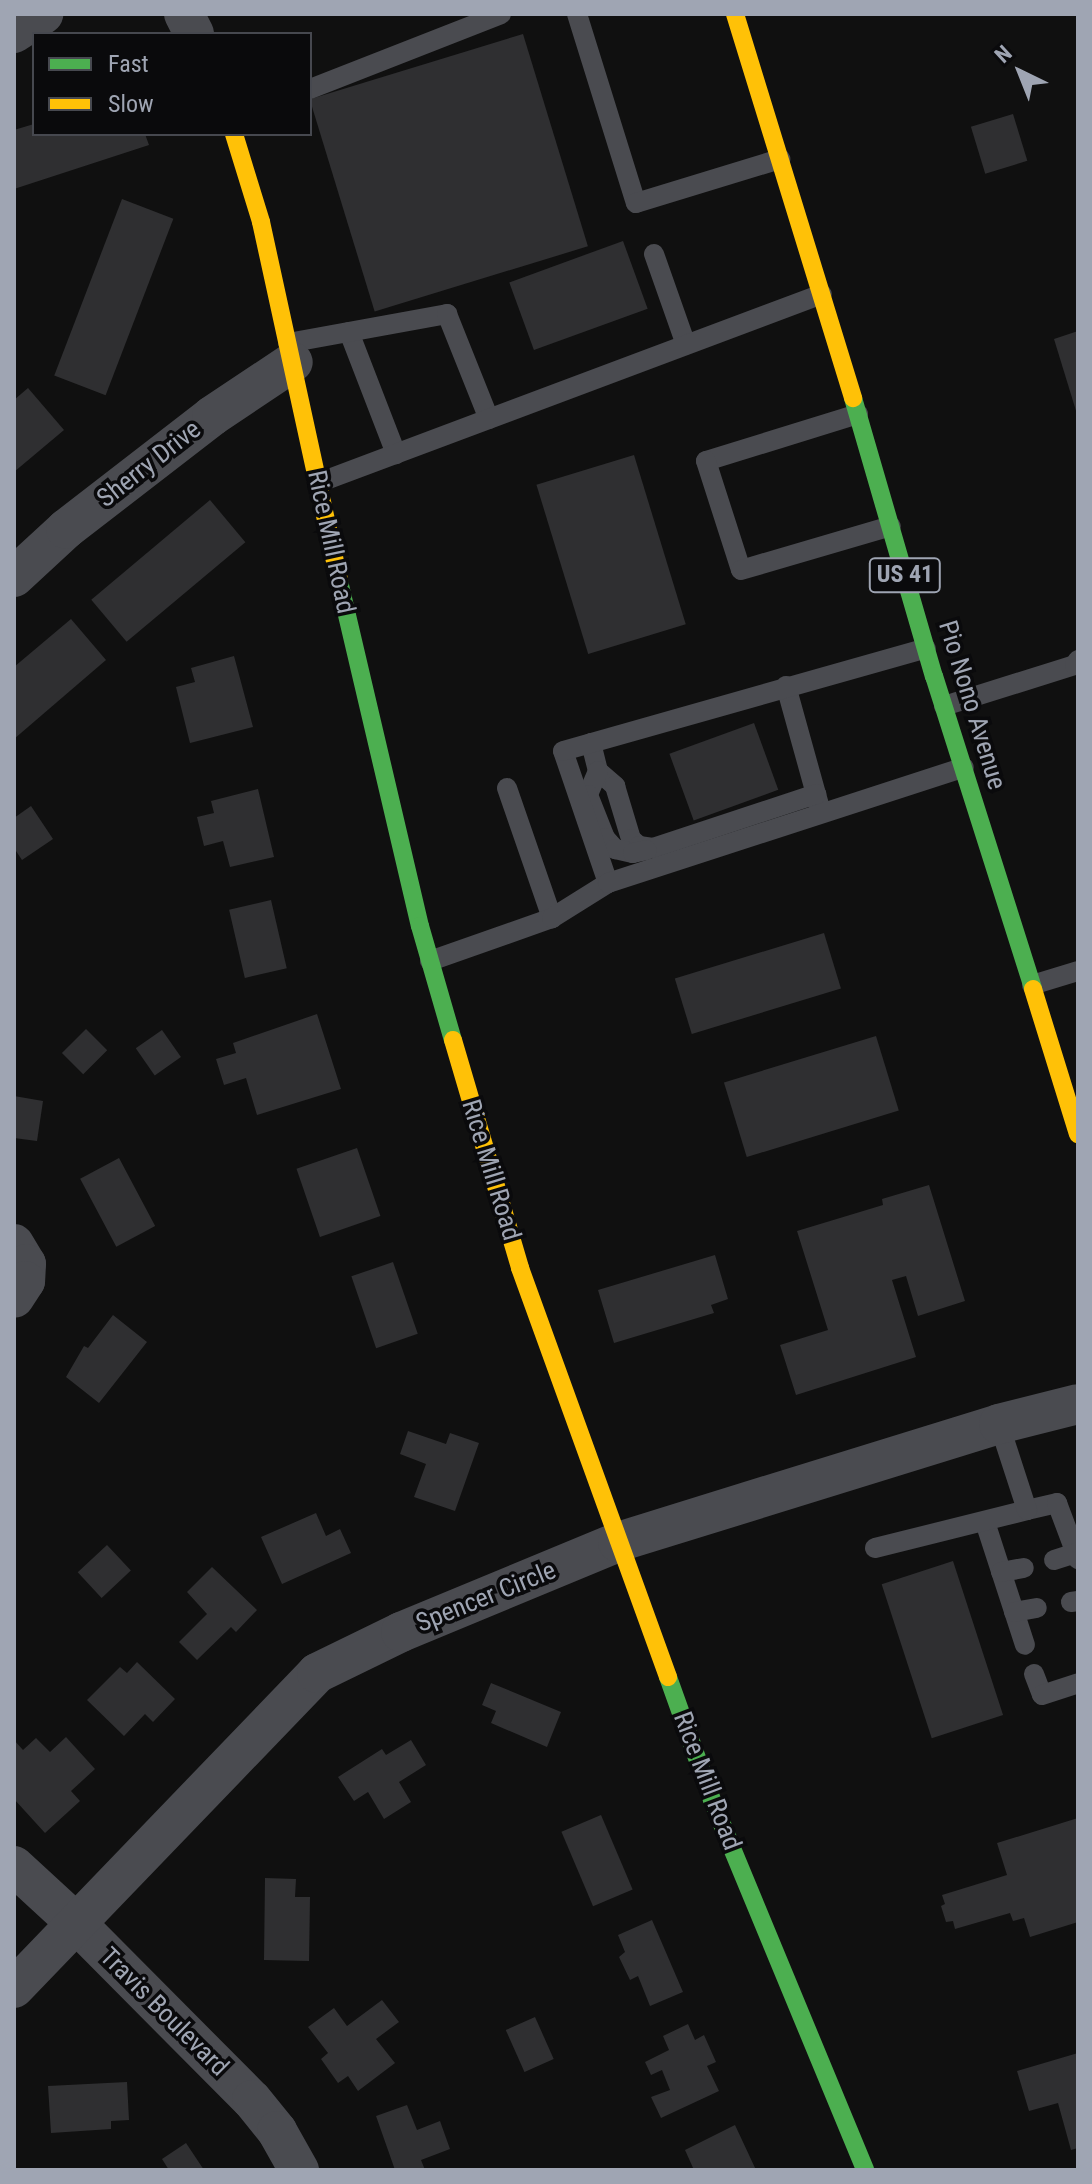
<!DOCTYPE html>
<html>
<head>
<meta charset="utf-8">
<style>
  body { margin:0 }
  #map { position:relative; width:1092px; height:2184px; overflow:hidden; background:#101010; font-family:"Roboto Condensed",sans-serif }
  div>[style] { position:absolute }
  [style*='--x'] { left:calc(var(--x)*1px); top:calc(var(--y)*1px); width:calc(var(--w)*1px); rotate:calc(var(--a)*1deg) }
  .building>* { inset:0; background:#2f2f31; transform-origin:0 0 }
  .lane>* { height:20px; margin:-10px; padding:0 10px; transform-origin:10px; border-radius:10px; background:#4a4b50 }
  .street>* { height:40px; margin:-20px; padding:0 20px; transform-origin:20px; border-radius:20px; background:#4a4b50 }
  .fast>* { height:18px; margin:-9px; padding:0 9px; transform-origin:9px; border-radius:9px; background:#4caf50 }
  .slow>* { height:18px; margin:-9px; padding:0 9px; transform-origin:9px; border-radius:9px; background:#ffc107 }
  span { translate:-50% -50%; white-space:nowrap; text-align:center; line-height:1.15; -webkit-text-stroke:7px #0a0a0c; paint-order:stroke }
  .shield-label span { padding:2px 6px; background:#0a0a0c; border:2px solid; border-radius:6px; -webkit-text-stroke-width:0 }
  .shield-label { font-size:24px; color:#9fa5b3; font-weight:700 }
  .street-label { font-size:26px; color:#9fa5b3 }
  .frame { position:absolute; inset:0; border:16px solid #9fa5b3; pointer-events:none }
  .legend { position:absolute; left:32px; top:32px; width:280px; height:104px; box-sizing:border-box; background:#0a0a0c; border:2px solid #46484f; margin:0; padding:10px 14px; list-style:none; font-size:24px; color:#9fa5b3 }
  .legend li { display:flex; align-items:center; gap:16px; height:40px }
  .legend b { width:40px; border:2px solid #46484f }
  .north { position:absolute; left:980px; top:32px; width:80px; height:80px; -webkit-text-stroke:6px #0a0a0c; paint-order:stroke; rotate:317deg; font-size:22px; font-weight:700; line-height:32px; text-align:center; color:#9fa5b3 }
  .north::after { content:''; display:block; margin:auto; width:28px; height:36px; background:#9fa5b3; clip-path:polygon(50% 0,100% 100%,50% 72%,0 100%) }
</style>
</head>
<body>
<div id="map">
  <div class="building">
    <i style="left:523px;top:34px;width:222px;height:223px;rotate:73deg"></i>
    <i style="left:1013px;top:114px;width:49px;height:44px;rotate:73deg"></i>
    <i style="clip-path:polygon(34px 124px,34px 134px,145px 134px,149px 145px,14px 189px,14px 130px)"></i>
    <i style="left:122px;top:199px;width:55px;height:189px;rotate:21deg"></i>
    <i style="left:623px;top:241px;width:72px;height:121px;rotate:70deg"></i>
    <i style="clip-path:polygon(1078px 331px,1078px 414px,1077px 414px,1054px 339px)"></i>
    <i style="clip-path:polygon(28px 388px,64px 430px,14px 472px,14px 400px)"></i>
    <i style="left:634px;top:455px;width:177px;height:102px;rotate:73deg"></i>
    <i style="left:210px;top:500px;width:55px;height:155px;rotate:50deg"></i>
    <i style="clip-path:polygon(71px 619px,106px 660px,14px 739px,14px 667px)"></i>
    <i style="clip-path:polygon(234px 656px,253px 727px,190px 743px,176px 687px,195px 682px,191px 668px)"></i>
    <i style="left:754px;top:723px;width:71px;height:90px;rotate:70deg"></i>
    <i style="clip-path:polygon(258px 789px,274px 857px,230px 867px,223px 841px,204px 846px,197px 817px,214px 813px,211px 801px)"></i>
    <i style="clip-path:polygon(31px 806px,53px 839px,22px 860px,14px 848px,14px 818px)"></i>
    <i style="left:271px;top:900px;width:70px;height:43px;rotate:77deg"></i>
    <i style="left:824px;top:933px;width:58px;height:156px;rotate:73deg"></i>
    <i style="clip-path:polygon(317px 1014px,341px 1089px,257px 1115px,246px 1078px,224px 1085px,216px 1059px,236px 1053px,233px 1043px)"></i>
    <i style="left:86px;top:1029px;width:30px;height:34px;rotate:45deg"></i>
    <i style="left:162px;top:1030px;width:33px;height:32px;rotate:55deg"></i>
    <i style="left:876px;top:1036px;width:78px;height:159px;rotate:73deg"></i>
    <i style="clip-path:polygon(14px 1096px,43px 1101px,37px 1141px,14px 1138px)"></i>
    <i style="left:357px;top:1148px;width:72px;height:64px;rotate:71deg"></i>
    <i style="left:119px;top:1158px;width:77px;height:44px;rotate:62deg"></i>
    <i style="clip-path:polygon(929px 1185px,965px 1301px,918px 1316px,906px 1276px,892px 1280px,916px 1357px,796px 1395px,780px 1345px,828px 1330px,797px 1231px,883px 1205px,882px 1199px)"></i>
    <i style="clip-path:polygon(715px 1255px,728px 1299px,711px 1305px,714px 1313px,614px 1343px,598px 1290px)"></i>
    <i style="left:393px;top:1262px;width:76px;height:44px;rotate:71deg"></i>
    <i style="clip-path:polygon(113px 1315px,147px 1342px,99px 1403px,66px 1377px,84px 1346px,88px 1348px)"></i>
    <i style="clip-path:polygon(408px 1431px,446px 1444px,450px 1433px,479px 1443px,455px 1511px,414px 1497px,426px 1464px,400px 1454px)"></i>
    <i style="clip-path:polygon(316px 1513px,326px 1536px,340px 1529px,351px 1553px,282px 1584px,261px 1537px)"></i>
    <i style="left:107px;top:1545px;width:35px;height:40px;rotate:47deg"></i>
    <i style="left:953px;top:1561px;width:162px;height:75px;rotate:72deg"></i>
    <i style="clip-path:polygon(212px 1567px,257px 1610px,236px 1632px,231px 1627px,197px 1660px,179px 1642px,207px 1614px,187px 1592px)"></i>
    <i style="clip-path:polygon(137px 1662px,175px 1699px,153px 1722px,145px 1714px,124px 1736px,87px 1700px,120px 1667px,127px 1673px)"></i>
    <i style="clip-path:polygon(491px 1683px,561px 1712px,547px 1747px,491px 1723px,496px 1711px,482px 1705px)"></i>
    <i style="clip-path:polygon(66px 1737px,95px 1769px,71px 1791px,80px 1801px,45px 1833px,14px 1799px,14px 1740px,23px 1750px,36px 1738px,50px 1752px)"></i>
    <i style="clip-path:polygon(411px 1740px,426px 1765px,399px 1782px,411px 1802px,384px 1819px,368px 1792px,354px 1801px,338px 1777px,382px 1749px,386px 1755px)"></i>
    <i style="left:601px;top:1815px;width:81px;height:43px;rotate:67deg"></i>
    <i style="clip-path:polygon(1078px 1818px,1078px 1922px,1030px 1937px,1024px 1918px,1013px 1921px,1010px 1913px,955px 1929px,953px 1921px,946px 1922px,941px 1906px,945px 1904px,942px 1895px,1007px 1875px,997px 1843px)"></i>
    <i style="clip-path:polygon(265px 1878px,296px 1879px,295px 1897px,310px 1897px,309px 1961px,264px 1960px)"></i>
    <i style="clip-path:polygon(652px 1920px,683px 1992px,650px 2006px,638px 1976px,630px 1980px,619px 1957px,625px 1952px,618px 1935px)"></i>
    <i style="clip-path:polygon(382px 2000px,399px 2022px,376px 2039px,395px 2063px,358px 2091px,348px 2076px,338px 2083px,321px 2059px,328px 2053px,308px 2027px,334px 2008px,347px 2026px)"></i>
    <i style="left:535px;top:2017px;width:46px;height:32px;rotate:66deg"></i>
    <i style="clip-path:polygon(688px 2024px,695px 2040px,704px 2035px,716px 2062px,707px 2066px,719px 2091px,661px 2118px,651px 2097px,670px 2090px,662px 2070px,651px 2075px,645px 2062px,669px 2050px,663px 2036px)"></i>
    <i style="clip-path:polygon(1078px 2053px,1078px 2148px,1071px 2150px,1058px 2103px,1029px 2111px,1017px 2071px)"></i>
    <i style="clip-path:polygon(127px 2082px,129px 2120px,111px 2121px,111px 2129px,51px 2133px,48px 2086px)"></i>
    <i style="clip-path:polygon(407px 2105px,417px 2130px,440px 2121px,450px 2149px,421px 2160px,425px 2170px,395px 2170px,376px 2116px)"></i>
    <i style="clip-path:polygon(735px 2125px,756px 2170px,694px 2170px,685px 2150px)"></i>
    <i style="clip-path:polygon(186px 2143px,204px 2170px,169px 2170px,162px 2159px)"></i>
  </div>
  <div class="lane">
    <i style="--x:577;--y:14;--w:198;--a:72.7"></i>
    <i style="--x:636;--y:203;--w:151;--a:-17"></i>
    <i style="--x:310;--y:89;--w:205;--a:-21.4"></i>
    <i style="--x:654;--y:254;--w:96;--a:70.6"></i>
    <i style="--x:349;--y:332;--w:131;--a:68.9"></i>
    <i style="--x:288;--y:343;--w:162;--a:-10.3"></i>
    <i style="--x:447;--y:314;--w:113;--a:68.2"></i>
    <i style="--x:858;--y:414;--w:159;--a:162.8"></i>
    <i style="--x:706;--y:461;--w:114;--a:72.2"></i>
    <i style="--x:741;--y:570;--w:156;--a:-16.3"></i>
    <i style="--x:318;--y:483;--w:538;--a:-20.56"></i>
    <i style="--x:786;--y:686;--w:123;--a:74.5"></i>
    <i style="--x:944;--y:706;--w:137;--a:-17.4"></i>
    <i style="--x:1075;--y:665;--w:6;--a:-59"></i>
    <i style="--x:591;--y:743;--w:29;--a:76"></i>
    <i style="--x:598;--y:771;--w:23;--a:41"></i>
    <i style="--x:615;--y:786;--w:55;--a:73.2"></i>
    <i style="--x:631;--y:839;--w:11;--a:41"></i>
    <i style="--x:639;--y:846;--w:14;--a:8"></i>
    <i style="--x:653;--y:848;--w:172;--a:-18.3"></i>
    <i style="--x:598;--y:771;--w:26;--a:113"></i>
    <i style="--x:588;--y:795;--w:46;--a:68.4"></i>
    <i style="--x:605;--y:838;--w:15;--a:48"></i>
    <i style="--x:615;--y:849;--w:18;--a:13"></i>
    <i style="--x:633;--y:853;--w:14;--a:-12"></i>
    <i style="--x:507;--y:788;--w:138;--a:70.9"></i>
    <i style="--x:608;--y:883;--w:139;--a:-108.8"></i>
    <i style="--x:563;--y:751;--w:377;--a:-15.8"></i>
    <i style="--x:430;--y:961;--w:129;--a:-19.4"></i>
    <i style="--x:552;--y:918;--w:66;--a:-32"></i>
    <i style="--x:608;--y:883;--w:374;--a:-18"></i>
    <i style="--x:1032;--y:985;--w:48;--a:-16.9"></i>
    <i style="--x:1027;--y:1510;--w:31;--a:-13"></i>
    <i style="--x:1057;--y:1503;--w:60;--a:69.4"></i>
    <i style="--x:985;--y:1522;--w:129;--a:72"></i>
    <i style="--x:875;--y:1548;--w:157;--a:-14"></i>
    <i style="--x:1027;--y:1510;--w:90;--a:-108"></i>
    <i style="--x:1054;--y:1560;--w:23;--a:-18"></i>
    <i style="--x:1001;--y:1572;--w:23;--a:-10"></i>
    <i style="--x:1071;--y:1602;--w:7;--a:-8"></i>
    <i style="--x:1014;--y:1612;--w:23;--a:-10"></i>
    <i style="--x:1034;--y:1674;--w:22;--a:69"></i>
    <i style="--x:1042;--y:1695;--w:38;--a:-18"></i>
  </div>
  <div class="street">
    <i style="--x:184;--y:14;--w:22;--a:63"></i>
    <i style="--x:14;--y:33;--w:35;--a:-33"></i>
    <i style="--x:14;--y:577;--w:71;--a:-42.7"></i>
    <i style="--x:66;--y:529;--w:185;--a:-37.7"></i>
    <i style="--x:212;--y:416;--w:97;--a:-33.7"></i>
    <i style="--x:14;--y:1244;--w:23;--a:59"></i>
    <i style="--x:26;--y:1264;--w:17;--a:93"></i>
    <i style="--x:25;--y:1281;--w:20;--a:123"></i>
    <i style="--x:14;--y:1866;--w:86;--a:42.6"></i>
    <i style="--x:77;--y:1924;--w:248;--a:45.2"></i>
    <i style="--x:252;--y:2100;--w:40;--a:51"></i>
    <i style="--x:277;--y:2131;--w:45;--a:60.6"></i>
    <i style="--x:14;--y:1988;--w:437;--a:-46.1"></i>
    <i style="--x:317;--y:1673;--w:93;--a:-26"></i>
    <i style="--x:401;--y:1632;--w:235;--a:-22.5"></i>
    <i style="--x:618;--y:1542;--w:399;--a:-17.2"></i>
    <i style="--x:999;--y:1424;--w:81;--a:-14.2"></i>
  </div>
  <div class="fast">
    <i style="--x:853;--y:398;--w:290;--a:73.8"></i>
    <i style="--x:934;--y:676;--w:328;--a:72.4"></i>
    <i style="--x:339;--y:581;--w:354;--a:76.8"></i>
    <i style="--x:420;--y:926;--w:119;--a:73.9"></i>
    <i style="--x:668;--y:1677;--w:131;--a:70.3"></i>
    <i style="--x:712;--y:1800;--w:400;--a:67.5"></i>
  </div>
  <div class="slow">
    <i style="--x:735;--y:14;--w:402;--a:72.9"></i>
    <i style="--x:234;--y:134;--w:92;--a:72.9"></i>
    <i style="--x:261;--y:222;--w:367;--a:77.7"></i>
    <i style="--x:1033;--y:989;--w:152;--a:72.8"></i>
    <i style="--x:453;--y:1040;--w:238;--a:73.6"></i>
    <i style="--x:520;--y:1268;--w:435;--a:70.1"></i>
  </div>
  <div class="shield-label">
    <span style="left:905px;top:575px">US 41</span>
  </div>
  <div class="street-label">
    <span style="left:149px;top:464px;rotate:-38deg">Sherry Drive</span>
    <span style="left:331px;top:542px;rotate:78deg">Rice Mill Road</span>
    <span style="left:972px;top:705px;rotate:73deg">Pio Nono Avenue</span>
    <span style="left:491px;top:1170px;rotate:73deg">Rice Mill Road</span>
    <span style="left:486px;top:1597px;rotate:-22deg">Spencer Circle</span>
    <span style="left:707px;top:1781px;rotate:69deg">Rice Mill Road</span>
    <span style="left:164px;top:2012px;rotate:45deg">Travis Boulevard</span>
  </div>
  <div class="frame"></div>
  <ul class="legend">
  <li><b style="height:10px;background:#4caf50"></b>Fast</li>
  <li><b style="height:10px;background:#ffc107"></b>Slow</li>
  </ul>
  <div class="north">N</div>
</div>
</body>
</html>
